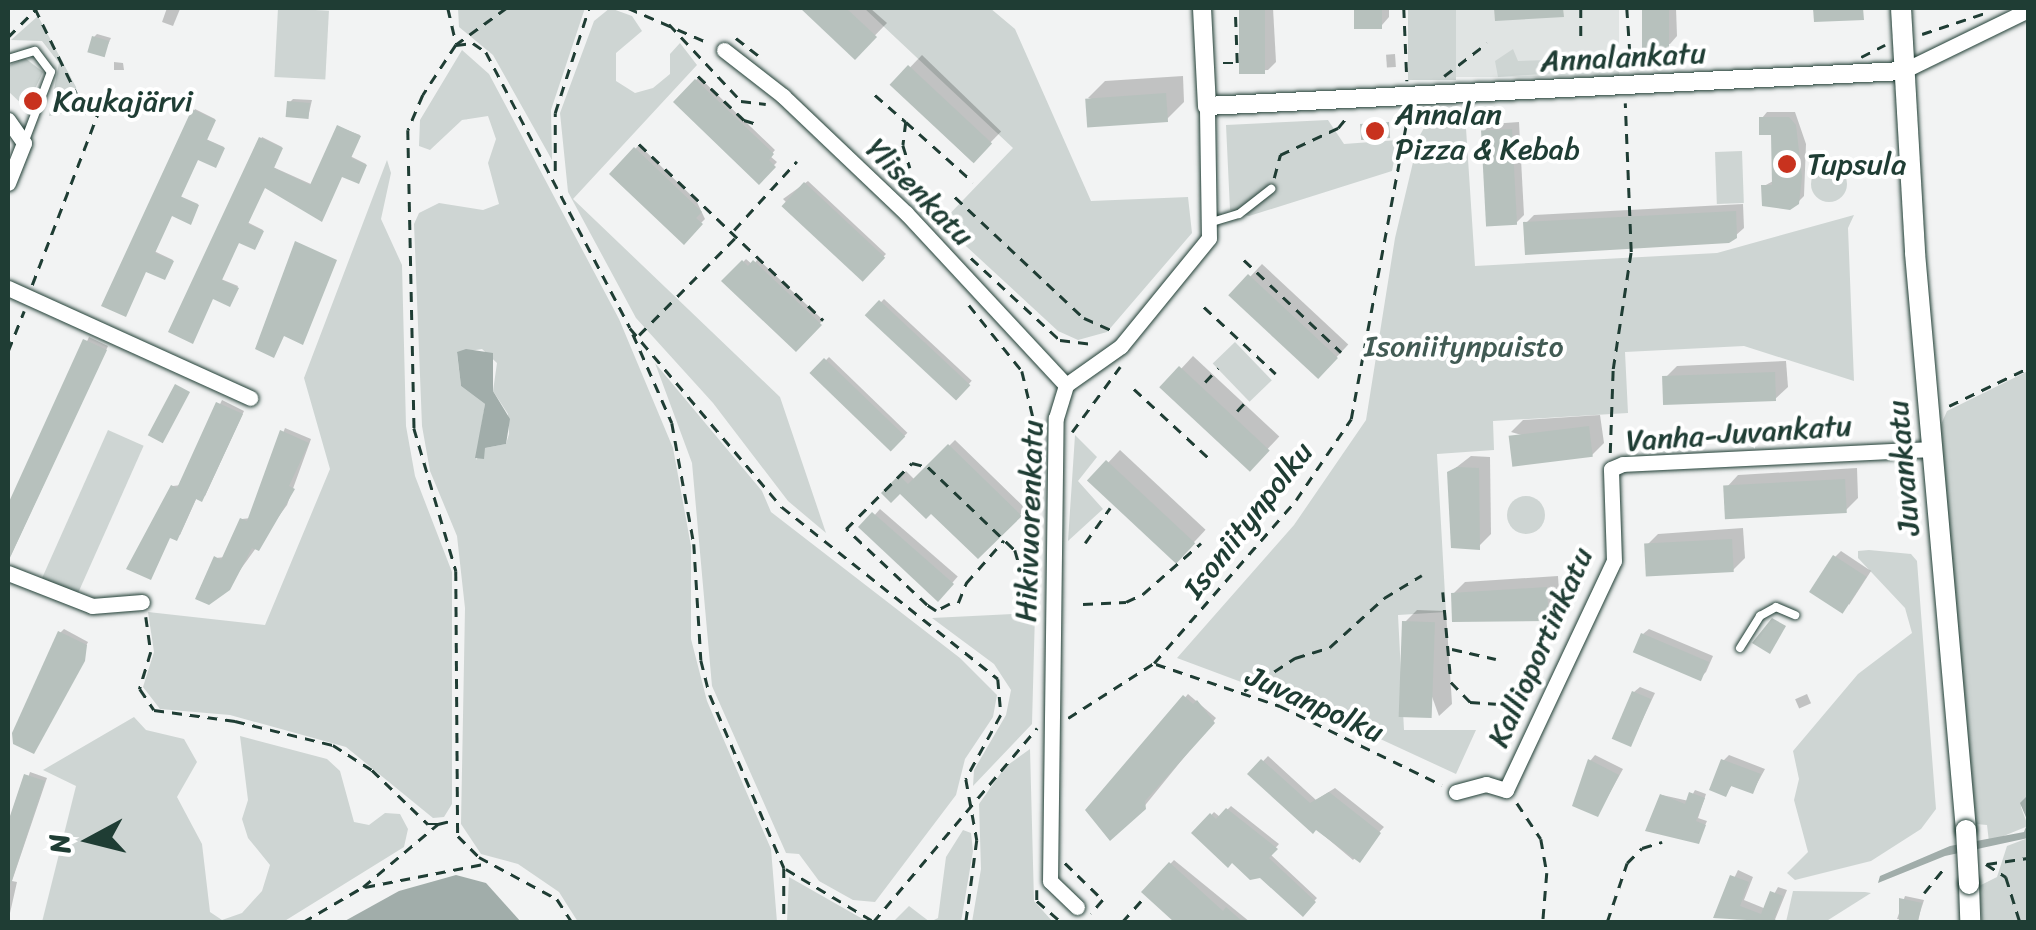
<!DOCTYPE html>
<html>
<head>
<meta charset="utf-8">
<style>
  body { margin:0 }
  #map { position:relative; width:2036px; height:930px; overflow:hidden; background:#f2f3f3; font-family:Sriracha,sans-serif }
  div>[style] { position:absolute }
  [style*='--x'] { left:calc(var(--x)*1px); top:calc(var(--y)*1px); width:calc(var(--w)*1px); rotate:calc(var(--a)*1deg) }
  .built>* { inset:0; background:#e0e4e3; transform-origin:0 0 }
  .green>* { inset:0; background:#ced5d3; transform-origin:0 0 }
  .round { border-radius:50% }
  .water>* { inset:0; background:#a1adaa }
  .shadow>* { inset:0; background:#0003; transform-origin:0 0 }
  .building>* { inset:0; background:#b7c1bd; transform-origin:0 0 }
  .path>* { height:2.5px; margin-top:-1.25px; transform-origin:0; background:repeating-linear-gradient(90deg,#1f3d34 0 10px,transparent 0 18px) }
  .roads { filter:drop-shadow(0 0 2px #1f3d34) drop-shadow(0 0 2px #1f3d34) }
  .service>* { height:8px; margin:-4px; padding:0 4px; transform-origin:4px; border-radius:4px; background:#fff }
  .minor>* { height:15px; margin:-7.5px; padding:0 7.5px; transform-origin:7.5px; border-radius:7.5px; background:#fff }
  .tertiary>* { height:18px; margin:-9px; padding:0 9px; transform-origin:9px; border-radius:9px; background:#fff }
  .secondary>* { height:20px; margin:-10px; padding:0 10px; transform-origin:10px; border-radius:10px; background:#fff }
  .bridges { filter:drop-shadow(0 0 2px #1f3d34) drop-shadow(0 0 2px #1f3d34) }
  .secondary-bridge>* { height:20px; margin:-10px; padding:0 10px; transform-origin:10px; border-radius:10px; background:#fff }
  .dots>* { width:28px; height:28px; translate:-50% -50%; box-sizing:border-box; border:5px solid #fff; border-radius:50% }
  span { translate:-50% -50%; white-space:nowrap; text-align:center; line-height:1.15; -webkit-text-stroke:8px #fff; paint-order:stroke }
  .street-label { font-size:30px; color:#1f3d34 }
  .poi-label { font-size:30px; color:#1f3d34 }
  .left { translate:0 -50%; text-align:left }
  .park-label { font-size:30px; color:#425b54 }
  .frame { position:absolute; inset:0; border:10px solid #1f3d34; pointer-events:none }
  .north { position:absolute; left:40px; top:790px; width:100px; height:100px; -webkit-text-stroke:8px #fff; paint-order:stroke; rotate:263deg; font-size:28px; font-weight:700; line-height:40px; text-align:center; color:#1f3d34 }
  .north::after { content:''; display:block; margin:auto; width:35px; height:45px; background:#1f3d34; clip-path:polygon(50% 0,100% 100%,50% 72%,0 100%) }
</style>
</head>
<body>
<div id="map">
  <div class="built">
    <i style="left:1456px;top:8px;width:163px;height:69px"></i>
  </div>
  <div class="green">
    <i style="left:278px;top:8px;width:51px;height:69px;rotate:3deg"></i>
    <i style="clip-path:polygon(458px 8px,585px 8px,551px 110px,552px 160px,493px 55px,459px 27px)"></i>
    <i style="clip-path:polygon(610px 8px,632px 16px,642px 31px,616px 53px,616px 81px,635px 93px,653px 88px,670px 74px,670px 54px,680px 43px,697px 65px,573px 199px,780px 397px,826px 533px,788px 501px,713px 403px,636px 318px,568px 192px,560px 113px,594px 21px)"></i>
    <i style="clip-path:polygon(864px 8px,990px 8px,1015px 29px,1091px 201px,1188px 197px,1192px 233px,1107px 332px,1078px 340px,1058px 331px,941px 223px,1013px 148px)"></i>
    <i style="left:1408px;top:8px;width:48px;height:72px"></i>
    <i style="clip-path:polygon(38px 16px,76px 87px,79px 110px,49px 116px,59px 63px,42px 41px,11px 40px)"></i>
    <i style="clip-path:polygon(1513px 49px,1518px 61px,1581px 59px,1584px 71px,1498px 77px,1495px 61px)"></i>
    <i style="clip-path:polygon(evenodd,462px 50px,489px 74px,619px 319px,673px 448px,691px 546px,691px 639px,707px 701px,771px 849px,777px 922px,578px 922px,559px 892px,518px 864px,481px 854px,461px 824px,465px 608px,457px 536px,430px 471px,422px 426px,414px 224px,419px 213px,439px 203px,483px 210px,499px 204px,488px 163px,496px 139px,488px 116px,462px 120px,430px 150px,419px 146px,420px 120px,462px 50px,482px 349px,497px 363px,493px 391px,508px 414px,509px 434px,506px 444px,485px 448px,476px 460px,485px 404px,461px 386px,457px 353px,482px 349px)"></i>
    <i style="clip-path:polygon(25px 58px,43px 72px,26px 108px,8px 91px,8px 66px)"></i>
    <i style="clip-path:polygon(1432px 113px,1465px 113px,1475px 266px,1717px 253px,1854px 215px,1848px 228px,1854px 381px,1744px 346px,1625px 352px,1628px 413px,1493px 421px,1494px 450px,1437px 454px,1446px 612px,1398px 615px,1404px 730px,1476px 730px,1456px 774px,1324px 713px,1177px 658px,1294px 525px,1366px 420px,1395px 238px,1419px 137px)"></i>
    <i style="clip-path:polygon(1328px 120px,1344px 144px,1398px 140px,1392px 171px,1249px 216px,1230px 210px,1226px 125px)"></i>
    <i style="left:1742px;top:151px;width:52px;height:27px;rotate:88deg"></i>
    <i style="clip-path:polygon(387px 160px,391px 173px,381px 219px,402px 265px,406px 426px,415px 476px,452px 572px,452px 804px,444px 817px,433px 818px,346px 747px,230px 715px,160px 709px,143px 687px,154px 652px,148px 612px,265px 625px,330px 469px,304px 378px)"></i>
    <i class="round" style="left:1811px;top:166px;width:36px;height:36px"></i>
    <i style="left:1235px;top:342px;width:53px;height:31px;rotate:46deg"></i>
    <i style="clip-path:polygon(655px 363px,762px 491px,771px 512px,960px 658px,997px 695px,993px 717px,965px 759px,956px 795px,875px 902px,853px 900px,819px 881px,799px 854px,786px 853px,712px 686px,692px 463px)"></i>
    <i style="clip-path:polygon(2028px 371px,2028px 795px,2021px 807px,2028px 826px,1989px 842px,1987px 825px,1976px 824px,1939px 429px,1947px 411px)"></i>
    <i style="left:108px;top:430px;width:39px;height:162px;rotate:24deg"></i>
    <i style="clip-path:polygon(1075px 435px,1097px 457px,1078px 481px,1103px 509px,1068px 541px)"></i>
    <i class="round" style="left:1507px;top:496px;width:38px;height:38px"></i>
    <i style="clip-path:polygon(1869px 550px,1911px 554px,1917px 561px,1936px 809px,1921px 829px,1871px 861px,1795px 880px,1787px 873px,1808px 852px,1794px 800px,1799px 779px,1793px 751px,1858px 674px,1912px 633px,1905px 608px,1858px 558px,1858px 551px)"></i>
    <i style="clip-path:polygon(1035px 613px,1032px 724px,973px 786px,974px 770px,1006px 715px,1011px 690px,994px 664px,932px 618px)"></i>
    <i style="clip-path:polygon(134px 717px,146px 730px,184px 739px,197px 762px,177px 797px,202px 844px,210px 912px,222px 920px,242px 913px,262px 891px,270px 865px,248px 838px,242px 819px,248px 800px,240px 736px,327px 759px,340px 771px,354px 822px,369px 825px,385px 813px,400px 814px,408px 829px,404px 847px,283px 922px,42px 922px,76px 786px,43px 770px)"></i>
    <i style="clip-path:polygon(1030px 749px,1034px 901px,1053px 922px,972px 922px,981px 869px,979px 804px,1005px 767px)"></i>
    <i style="clip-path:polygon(963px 830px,971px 833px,973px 851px,961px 922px,893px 922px,909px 906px,930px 922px,938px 918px,946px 857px)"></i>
    <i style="clip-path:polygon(2028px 838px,2028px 922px,1982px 922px,1979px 886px,1997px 877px,2007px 846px)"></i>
    <i style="clip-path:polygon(789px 877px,868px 922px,787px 922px)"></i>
    <i style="clip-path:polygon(1793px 891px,1865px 892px,1871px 893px,1825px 922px,1786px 922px)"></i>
  </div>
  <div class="water">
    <i style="clip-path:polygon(466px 349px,493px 353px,493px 391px,510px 419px,506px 444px,485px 448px,484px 459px,475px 458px,485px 404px,461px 386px,457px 352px)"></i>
    <i style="clip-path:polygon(2028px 795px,2028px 838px,1945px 856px,1878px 883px,1880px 876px,1950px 846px,2024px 832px,2028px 822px,2020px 803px)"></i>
    <i style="clip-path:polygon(456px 875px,486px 883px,521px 922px,343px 922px,399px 891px)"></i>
  </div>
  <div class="shadow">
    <i style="clip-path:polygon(167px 8px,180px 9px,173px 26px,162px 22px)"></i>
    <i style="clip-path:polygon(804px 8px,870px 8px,887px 23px,855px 56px)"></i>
    <i style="clip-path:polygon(1241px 8px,1273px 8px,1276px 62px,1268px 70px,1245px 71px)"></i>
    <i style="clip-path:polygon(1357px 8px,1389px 8px,1389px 17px,1382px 25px,1358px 27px)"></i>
    <i style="clip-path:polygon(1644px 8px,1676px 8px,1677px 36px,1670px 44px,1646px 45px)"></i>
    <i style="clip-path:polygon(97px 34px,111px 38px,103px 55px,94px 37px)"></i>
    <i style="left:1395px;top:54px;width:13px;height:9px;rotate:86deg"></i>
    <i style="left:922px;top:55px;width:110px;height:42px;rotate:44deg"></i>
    <i style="clip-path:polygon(114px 62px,123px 63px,124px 70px,114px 70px)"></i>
    <i style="clip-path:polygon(1183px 76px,1184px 102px,1167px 119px,1088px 98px,1105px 81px)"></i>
    <i style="clip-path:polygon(699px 77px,775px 150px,770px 156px,777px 162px,759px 181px,676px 102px)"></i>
    <i style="clip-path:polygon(293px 99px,312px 100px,308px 117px,290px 102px)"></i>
    <i style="clip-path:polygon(195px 109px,215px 119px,206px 139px,224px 147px,216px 165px,198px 157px,180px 196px,198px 204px,191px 221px,172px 213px,154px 251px,173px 260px,166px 276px,146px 269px,105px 304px)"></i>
    <i style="clip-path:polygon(1767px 112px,1795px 112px,1806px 144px,1804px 196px,1798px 202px,1764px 186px,1775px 180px,1773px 132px,1762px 118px)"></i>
    <i style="clip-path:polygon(1519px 122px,1524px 215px,1516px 223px,1483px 132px,1491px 124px)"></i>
    <i style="clip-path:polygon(339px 127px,360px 135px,350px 156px,366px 164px,359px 181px,342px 174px,322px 219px,265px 185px,247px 222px,263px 230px,256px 247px,239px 240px,221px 279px,238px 286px,231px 303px,213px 297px,171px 331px,262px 137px,282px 147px,273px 167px,313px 185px)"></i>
    <i style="clip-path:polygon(639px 145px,696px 200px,705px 219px,683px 241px,612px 173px)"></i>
    <i style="clip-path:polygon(808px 181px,886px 254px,862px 279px,783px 199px)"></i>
    <i style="clip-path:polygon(1743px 204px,1744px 228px,1735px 236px,1526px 223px,1534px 215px)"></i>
    <i style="clip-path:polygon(746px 259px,753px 265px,758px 259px,823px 320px,796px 348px,725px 281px)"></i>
    <i style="left:1262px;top:264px;width:118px;height:43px;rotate:43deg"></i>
    <i style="left:884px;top:299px;width:120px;height:22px;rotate:43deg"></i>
    <i style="clip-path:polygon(89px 337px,108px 346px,11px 555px,8px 510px)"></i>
    <i style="left:1193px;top:356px;width:118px;height:43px;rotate:43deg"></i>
    <i style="left:829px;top:357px;width:109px;height:23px;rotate:44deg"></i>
    <i style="clip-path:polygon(1786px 361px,1788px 387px,1775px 399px,1665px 378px,1677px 366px)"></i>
    <i style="clip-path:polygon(222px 400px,244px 411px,205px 496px,197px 497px,180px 535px,171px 535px,173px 486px,181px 485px)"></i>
    <i style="clip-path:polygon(1600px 415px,1604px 443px,1592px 455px,1511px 432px,1523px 420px)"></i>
    <i style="clip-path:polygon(285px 428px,311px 439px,287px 505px,222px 595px,199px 597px,216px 558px,225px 557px,242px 519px,251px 518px)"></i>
    <i style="clip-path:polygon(955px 440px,1026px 509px,978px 556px,931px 511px,900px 491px,885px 493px,906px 471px,915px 480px)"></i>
    <i style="left:1120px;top:450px;width:117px;height:42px;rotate:43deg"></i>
    <i style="clip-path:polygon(1471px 456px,1490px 457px,1491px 534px,1479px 546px,1449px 473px)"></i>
    <i style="clip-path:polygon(1857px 468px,1858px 498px,1846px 510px,1726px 488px,1738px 475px)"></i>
    <i style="left:880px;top:509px;width:103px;height:25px;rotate:41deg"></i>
    <i style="clip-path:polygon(1743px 528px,1745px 558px,1733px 570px,1646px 546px,1658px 534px)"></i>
    <i style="clip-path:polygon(1841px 551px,1871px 571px,1849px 605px,1835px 557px)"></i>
    <i style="clip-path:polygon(1558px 576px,1560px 606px,1548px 618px,1453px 594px,1465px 582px)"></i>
    <i style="clip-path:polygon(1417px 610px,1446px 611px,1452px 704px,1439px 716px,1405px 622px)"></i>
    <i style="clip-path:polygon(64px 629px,88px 642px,36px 748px,60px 633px)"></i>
    <i style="clip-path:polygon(1649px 629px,1713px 656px,1706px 672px,1700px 678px,1643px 634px)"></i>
    <i style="clip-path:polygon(1640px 687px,1655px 693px,1631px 744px,1634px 692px)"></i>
    <i style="clip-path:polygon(1188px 694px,1216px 718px,1138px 814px,1089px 810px)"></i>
    <i style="left:1807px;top:694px;width:10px;height:13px;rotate:66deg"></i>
    <i style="clip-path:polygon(1595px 755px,1623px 769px,1598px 814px,1590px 761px)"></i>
    <i style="clip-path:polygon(1729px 755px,1765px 769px,1753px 791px,1733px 784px,1725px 794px,1723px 761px)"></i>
    <i style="clip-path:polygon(1268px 756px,1316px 800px,1335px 788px,1384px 827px,1353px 860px,1251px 774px)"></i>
    <i style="clip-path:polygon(30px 772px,47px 778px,12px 881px,17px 882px,8px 922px,8px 837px)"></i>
    <i style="clip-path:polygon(1695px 790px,1706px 794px,1698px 818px,1707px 821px,1698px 841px,1662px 795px,1689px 801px)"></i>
    <i style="clip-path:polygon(1231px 806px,1279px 844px,1270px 854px,1317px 898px,1302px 914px,1261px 875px,1195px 833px,1214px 812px,1220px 817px)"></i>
    <i style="clip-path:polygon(1174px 860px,1250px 922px,1184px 922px,1144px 892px)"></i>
    <i style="clip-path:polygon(1738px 870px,1753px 877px,1744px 900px,1766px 909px,1778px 887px,1787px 890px,1774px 922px,1716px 916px)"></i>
    <i style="clip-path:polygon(1905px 896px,1924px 900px,1917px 922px,1897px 919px)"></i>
  </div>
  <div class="building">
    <i style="clip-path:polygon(800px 8px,846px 8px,877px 37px,855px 60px)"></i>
    <i style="left:1239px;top:8px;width:26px;height:66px"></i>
    <i style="left:1354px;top:8px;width:28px;height:21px"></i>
    <i style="clip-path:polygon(1494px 8px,1563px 8px,1564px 17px,1495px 21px)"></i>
    <i style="left:1642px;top:8px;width:27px;height:40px"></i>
    <i style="clip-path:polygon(1813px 8px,1863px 8px,1864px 20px,1814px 22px)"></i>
    <i style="left:92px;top:36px;width:18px;height:17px;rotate:16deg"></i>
    <i style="left:908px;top:65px;width:115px;height:27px;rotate:43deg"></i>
    <i style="clip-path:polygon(695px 79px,774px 154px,769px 160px,776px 167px,759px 185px,673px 102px)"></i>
    <i style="left:1166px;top:93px;width:29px;height:81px;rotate:86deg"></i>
    <i style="left:287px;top:101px;width:23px;height:16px;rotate:5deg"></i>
    <i style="clip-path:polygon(192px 109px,216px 120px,207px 140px,225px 148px,216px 168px,198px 160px,181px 197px,199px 205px,191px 225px,172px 216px,155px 253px,174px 261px,165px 280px,146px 272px,126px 317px,101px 306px)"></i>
    <i style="clip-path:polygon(1759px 117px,1789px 117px,1796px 125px,1802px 177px,1799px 204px,1790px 210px,1762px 206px,1761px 185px,1772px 185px,1771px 135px,1759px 135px)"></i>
    <i style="left:1389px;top:122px;width:16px;height:29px;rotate:86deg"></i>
    <i style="clip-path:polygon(337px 125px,361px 136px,351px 158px,367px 165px,359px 184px,342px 177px,322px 222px,265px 188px,248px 224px,264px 231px,255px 250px,239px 243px,222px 280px,239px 288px,230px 307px,213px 299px,193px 344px,168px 332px,259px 137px,283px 148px,274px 168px,310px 185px)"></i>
    <i style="left:1512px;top:129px;width:96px;height:31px;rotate:87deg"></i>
    <i style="clip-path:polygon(634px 147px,702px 212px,696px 218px,703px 224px,684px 245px,609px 174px)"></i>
    <i style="left:804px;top:182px;width:111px;height:33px;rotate:43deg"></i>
    <i style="clip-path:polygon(1736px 211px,1737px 238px,1729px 243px,1525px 255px,1523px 222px)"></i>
    <i style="clip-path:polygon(295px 241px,337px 260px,303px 345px,284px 336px,274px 358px,255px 349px)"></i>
    <i style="clip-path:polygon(742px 260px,748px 266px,753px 260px,822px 325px,796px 352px,721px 281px)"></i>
    <i style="left:1248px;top:274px;width:123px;height:29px;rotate:43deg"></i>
    <i style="left:879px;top:300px;width:125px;height:21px;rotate:43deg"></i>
    <i style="clip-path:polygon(83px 339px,107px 350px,8px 562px,8px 504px)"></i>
    <i style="left:824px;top:358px;width:113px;height:21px;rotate:44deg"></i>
    <i style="left:1179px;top:366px;width:124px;height:29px;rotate:43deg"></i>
    <i style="left:1775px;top:372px;width:29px;height:113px;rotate:88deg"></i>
    <i style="left:175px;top:384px;width:17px;height:58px;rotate:28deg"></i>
    <i style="clip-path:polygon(216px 402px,243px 414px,202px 502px,196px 499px,177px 541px,170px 538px,151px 580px,126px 569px,171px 485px,177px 488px)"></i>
    <i style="left:1589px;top:426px;width:31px;height:81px;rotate:83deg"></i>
    <i style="clip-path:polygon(280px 430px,309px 443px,289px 486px,295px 489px,259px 551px,252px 548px,230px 590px,209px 605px,195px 599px,214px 556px,221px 560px,240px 518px,247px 521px)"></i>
    <i style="clip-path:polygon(948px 444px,1022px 516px,978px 559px,931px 514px,926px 519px,900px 494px,891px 503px,881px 493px,899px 475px,908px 484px)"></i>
    <i style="left:1106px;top:460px;width:122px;height:28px;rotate:43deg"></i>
    <i style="clip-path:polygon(1457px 467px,1479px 468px,1480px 550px,1451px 548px,1447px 472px)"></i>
    <i style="left:1845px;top:479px;width:34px;height:122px;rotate:87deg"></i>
    <i style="clip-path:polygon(872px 512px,954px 584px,938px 602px,858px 527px)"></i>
    <i style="left:1732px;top:539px;width:33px;height:88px;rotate:87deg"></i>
    <i style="left:1833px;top:555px;width:40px;height:44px;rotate:33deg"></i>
    <i style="clip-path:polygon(1547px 587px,1549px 621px,1452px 622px,1451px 593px)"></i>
    <i style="clip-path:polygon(1772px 618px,1786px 626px,1770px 654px,1752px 643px)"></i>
    <i style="left:1402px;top:621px;width:33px;height:96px;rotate:2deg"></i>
    <i style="clip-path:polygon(58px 631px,87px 645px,85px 661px,34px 754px,13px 744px,12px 733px)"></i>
    <i style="left:1641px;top:633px;width:74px;height:21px;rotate:23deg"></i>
    <i style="left:1632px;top:691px;width:21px;height:52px;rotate:23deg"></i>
    <i style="clip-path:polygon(1183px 695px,1193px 704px,1197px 700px,1215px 723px,1145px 801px,1146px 809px,1110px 841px,1085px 810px)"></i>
    <i style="clip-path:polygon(1261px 759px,1310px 803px,1329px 792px,1381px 833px,1360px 863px,1316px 830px,1313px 834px,1247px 774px)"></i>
    <i style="clip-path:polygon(1588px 759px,1619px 775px,1598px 817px,1572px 806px)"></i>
    <i style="clip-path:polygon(1721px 759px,1761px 774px,1753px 794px,1731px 786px,1726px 797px,1709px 790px)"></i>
    <i style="clip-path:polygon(24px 774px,45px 781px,10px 886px,8px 822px)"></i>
    <i style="clip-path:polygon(1689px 792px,1705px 798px,1696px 821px,1706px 825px,1699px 844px,1645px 831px,1660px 794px,1685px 804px)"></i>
    <i style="clip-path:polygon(1226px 808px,1278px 849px,1269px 858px,1316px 902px,1303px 917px,1260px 878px,1250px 880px,1232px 863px,1228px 868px,1191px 833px,1210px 813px,1216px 819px)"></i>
    <i style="clip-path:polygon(1169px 862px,1223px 911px,1226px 907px,1243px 922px,1174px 922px,1141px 892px)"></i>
    <i style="clip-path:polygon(1730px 875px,1749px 882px,1740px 906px,1761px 914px,1770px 891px,1783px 896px,1774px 919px,1780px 922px,1713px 918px)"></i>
    <i style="clip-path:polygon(1899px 898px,1922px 903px,1918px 922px,1899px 922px)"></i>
  </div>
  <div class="path">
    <i style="--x:35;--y:8;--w:119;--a:64.1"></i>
    <i style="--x:448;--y:8;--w:37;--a:77"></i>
    <i style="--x:507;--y:8;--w:63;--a:144"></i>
    <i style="--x:456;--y:45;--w:60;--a:123.4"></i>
    <i style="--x:423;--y:95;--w:38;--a:113"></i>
    <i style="--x:408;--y:130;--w:298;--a:88.8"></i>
    <i style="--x:414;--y:428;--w:149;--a:73.6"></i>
    <i style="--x:456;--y:571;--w:265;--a:89.6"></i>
    <i style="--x:458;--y:836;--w:30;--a:45"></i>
    <i style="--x:479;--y:857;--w:89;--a:28.3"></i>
    <i style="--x:557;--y:899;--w:27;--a:57"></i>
    <i style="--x:628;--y:8;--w:88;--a:23.4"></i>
    <i style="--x:1404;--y:8;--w:73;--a:87.6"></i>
    <i style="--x:1581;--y:8;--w:30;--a:90"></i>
    <i style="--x:1627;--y:8;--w:58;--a:86.1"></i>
    <i style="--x:669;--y:24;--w:105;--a:46.9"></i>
    <i style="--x:741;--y:101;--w:25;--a:7"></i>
    <i style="--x:1922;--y:34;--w:66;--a:-18.4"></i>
    <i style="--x:8;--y:37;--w:40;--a:-45"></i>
    <i style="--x:736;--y:38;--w:34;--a:38"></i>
    <i style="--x:456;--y:45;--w:17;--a:-7"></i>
    <i style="--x:473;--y:43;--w:16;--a:35"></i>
    <i style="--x:486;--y:52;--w:311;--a:62.4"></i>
    <i style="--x:630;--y:328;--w:235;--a:49.7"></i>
    <i style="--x:782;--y:507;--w:276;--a:38.5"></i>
    <i style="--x:998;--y:679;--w:36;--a:85"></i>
    <i style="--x:1001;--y:715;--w:73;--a:118.7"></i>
    <i style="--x:966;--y:779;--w:62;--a:79.8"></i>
    <i style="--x:977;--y:840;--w:83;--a:97.6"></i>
    <i style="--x:1861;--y:57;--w:27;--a:-27"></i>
    <i style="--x:1223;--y:63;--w:14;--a:0"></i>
    <i style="--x:1237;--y:63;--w:55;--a:-92.1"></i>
    <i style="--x:698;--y:76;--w:64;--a:43.7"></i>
    <i style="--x:744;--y:120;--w:17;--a:17"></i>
    <i style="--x:1444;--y:76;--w:54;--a:-37.5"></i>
    <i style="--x:875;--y:95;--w:41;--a:41.1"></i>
    <i style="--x:906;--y:122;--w:23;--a:97"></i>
    <i style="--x:903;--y:145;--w:24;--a:73"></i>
    <i style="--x:906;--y:122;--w:90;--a:41.8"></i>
    <i style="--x:639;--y:144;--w:255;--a:43.7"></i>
    <i style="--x:555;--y:171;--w:58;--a:-90"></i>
    <i style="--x:555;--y:113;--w:110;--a:-72.1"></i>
    <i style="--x:1274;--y:178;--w:24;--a:-75"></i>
    <i style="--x:1280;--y:155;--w:64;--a:-25"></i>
    <i style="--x:1338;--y:128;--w:14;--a:-51"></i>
    <i style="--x:955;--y:197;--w:177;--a:43.2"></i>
    <i style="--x:1084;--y:318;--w:30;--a:24"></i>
    <i style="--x:734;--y:230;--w:93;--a:-47.6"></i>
    <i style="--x:971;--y:258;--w:121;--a:42.7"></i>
    <i style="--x:1060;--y:340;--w:35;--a:7"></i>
    <i style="--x:1244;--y:260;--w:134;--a:43.5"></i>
    <i style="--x:32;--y:285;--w:184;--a:-69"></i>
    <i style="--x:969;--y:305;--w:85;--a:51.2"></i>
    <i style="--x:1022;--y:371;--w:73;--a:76.5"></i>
    <i style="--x:1204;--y:307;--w:98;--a:42.9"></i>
    <i style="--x:633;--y:334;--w:97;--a:66.3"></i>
    <i style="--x:672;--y:423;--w:123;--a:79.7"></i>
    <i style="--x:694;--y:544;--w:116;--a:86.5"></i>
    <i style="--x:701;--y:660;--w:36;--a:76"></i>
    <i style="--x:710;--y:695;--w:188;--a:66.8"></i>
    <i style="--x:784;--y:868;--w:54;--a:90"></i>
    <i style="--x:639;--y:335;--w:136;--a:-45.3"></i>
    <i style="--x:8;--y:351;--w:43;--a:-68.2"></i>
    <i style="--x:1205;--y:382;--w:19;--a:-47"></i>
    <i style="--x:1134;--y:389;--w:106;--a:42.7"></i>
    <i style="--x:1949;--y:406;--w:88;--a:-25.7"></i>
    <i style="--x:1237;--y:411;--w:16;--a:-47"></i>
    <i style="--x:1072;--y:432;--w:81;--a:-53.6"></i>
    <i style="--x:1610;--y:453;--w:84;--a:-88"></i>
    <i style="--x:1613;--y:369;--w:118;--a:-81.3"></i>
    <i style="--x:1631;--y:252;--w:149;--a:-92.3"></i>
    <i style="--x:1085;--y:543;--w:43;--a:-54.5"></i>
    <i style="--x:1443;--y:592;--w:90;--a:84.9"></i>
    <i style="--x:1451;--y:682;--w:28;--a:46"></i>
    <i style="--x:1470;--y:702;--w:26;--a:4"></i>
    <i style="--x:958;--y:603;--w:22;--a:-68"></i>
    <i style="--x:966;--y:583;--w:57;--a:-48.5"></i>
    <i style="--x:950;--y:604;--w:16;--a:153"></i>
    <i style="--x:936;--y:611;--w:11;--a:-146"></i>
    <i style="--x:927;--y:605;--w:111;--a:-136.8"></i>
    <i style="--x:846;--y:529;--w:93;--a:-45"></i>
    <i style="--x:912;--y:463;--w:16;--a:14"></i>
    <i style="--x:928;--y:467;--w:120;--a:43.7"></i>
    <i style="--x:1015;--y:550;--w:47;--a:73.9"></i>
    <i style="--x:1083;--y:604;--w:43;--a:-2.7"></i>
    <i style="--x:1126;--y:602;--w:19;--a:-25"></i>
    <i style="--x:1143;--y:594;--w:77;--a:-41.3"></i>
    <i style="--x:146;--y:617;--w:35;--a:82"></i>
    <i style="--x:151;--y:652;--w:39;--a:107"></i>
    <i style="--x:140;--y:689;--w:25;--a:56"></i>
    <i style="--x:154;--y:710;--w:82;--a:7.7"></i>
    <i style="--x:235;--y:721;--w:101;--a:13.8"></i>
    <i style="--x:333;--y:745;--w:46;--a:32.7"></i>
    <i style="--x:372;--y:770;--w:78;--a:44"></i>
    <i style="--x:428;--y:824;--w:10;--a:0"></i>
    <i style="--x:1452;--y:649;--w:45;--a:12.8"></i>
    <i style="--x:1156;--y:664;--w:131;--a:18.7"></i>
    <i style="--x:1280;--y:706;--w:180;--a:26"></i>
    <i style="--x:1244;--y:691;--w:61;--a:-32.9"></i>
    <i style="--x:1295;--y:658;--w:37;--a:-17"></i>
    <i style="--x:1330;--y:647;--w:73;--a:-42.2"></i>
    <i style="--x:1384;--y:598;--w:44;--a:-31.2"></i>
    <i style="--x:1068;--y:718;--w:102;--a:-32.6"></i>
    <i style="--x:1154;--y:663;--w:216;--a:-48.9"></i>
    <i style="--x:1296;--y:500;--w:98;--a:-55.8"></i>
    <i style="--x:1351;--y:419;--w:310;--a:-79.4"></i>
    <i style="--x:1517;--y:803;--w:43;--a:56.3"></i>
    <i style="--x:1541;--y:839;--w:35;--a:80"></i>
    <i style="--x:1547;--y:873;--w:49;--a:94.7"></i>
    <i style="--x:1065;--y:863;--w:53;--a:44.2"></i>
    <i style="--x:1103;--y:900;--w:18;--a:131"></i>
    <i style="--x:1986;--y:864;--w:24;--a:33"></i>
    <i style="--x:2006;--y:877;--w:47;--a:72.7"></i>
    <i style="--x:1987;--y:864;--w:41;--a:-8.3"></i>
    <i style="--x:786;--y:869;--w:101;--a:30.9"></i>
    <i style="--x:365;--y:887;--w:126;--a:-11"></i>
    <i style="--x:1037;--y:890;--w:11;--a:90"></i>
    <i style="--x:1037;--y:901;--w:32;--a:41"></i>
    <i style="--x:1924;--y:893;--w:32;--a:-51"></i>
    <i style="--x:303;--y:922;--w:69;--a:-30.3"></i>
    <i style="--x:363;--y:887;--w:98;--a:-40"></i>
    <i style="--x:438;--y:824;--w:16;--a:-14"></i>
    <i style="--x:873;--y:922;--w:254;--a:-49.8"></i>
    <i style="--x:1122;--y:922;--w:30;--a:-48"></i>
    <i style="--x:1607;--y:922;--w:62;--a:-71.3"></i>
    <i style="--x:1627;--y:863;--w:21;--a:-45"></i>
    <i style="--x:1642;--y:848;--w:21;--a:-17"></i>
  </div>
  <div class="roads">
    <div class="service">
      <i style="--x:8;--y:59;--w:28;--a:-17"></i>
      <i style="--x:35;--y:51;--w:26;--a:53"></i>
      <i style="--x:51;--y:72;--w:76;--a:110.8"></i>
      <i style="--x:1212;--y:222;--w:28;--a:-17"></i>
      <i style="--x:1239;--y:214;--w:41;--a:-38"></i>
      <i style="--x:1740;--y:648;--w:38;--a:-58"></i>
      <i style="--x:1760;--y:616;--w:18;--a:-29"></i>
      <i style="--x:1776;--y:607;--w:21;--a:23"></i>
    </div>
    <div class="minor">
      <i style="--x:724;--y:50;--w:75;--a:37.9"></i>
      <i style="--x:783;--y:96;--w:170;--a:43.6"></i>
      <i style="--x:906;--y:213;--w:235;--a:47.1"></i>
      <i style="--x:1903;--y:71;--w:139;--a:-26"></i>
      <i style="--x:8;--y:120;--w:28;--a:55"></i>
      <i style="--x:24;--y:143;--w:43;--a:111.8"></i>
      <i style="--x:8;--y:288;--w:266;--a:24.4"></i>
      <i style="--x:8;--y:573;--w:90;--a:21.4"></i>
      <i style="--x:92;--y:606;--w:50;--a:-4.6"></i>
      <i style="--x:1456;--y:792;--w:31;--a:-15"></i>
      <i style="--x:1486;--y:784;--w:21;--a:17"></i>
      <i style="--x:1506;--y:790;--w:253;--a:-64.8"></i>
      <i style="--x:1614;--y:561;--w:92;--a:-91.9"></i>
      <i style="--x:1611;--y:469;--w:13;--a:-23"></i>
      <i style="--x:1623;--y:464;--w:307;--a:-2.8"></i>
      <i style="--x:1077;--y:907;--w:37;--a:-136"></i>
      <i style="--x:1050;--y:881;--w:463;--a:-89.3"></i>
      <i style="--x:1056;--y:418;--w:34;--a:-73"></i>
      <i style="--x:1066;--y:385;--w:67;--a:-35.3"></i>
      <i style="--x:1121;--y:346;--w:139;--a:-50.8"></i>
      <i style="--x:1209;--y:238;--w:132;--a:-90.9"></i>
    </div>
    <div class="tertiary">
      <i style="--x:1202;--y:8;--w:98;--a:87.1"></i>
      <i style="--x:1207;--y:106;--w:697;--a:-2.88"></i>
    </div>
    <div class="secondary">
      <i style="--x:1901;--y:8;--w:245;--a:86.7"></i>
      <i style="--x:1915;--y:253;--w:579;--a:84.95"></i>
      <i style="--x:1969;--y:884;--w:38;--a:88"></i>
    </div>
  </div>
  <div class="bridges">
    <div class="secondary-bridge">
      <i style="--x:1966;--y:830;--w:54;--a:86.8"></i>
    </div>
  </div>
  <div class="dots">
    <i style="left:33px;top:101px;background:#c8321e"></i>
    <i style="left:1375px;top:131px;background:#c8321e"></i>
    <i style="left:1787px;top:164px;background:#c8321e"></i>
  </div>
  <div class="street-label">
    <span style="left:1623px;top:57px;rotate:-3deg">Annalankatu</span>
    <span style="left:920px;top:192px;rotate:45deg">Ylisenkatu</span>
    <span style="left:1739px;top:433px;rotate:-4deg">Vanha-Juvankatu</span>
    <span style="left:1903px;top:468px;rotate:-95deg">Juvankatu</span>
    <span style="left:1248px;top:520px;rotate:-52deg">Isoniitynpolku</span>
    <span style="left:1029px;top:521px;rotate:-88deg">Hikivuorenkatu</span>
    <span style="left:1540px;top:647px;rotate:-66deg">Kallioportinkatu</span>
    <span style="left:1315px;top:704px;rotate:24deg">Juvanpolku</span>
  </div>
  <div class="poi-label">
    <span class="left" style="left:53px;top:101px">Kaukajärvi</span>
    <span class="left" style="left:1395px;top:131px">Annalan<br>Pizza &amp; Kebab</span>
    <span class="left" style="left:1807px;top:164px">Tupsula</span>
  </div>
  <div class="park-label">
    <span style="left:1464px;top:346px">Isoniitynpuisto</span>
  </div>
  <div class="frame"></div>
  <div class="north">N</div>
</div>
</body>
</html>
